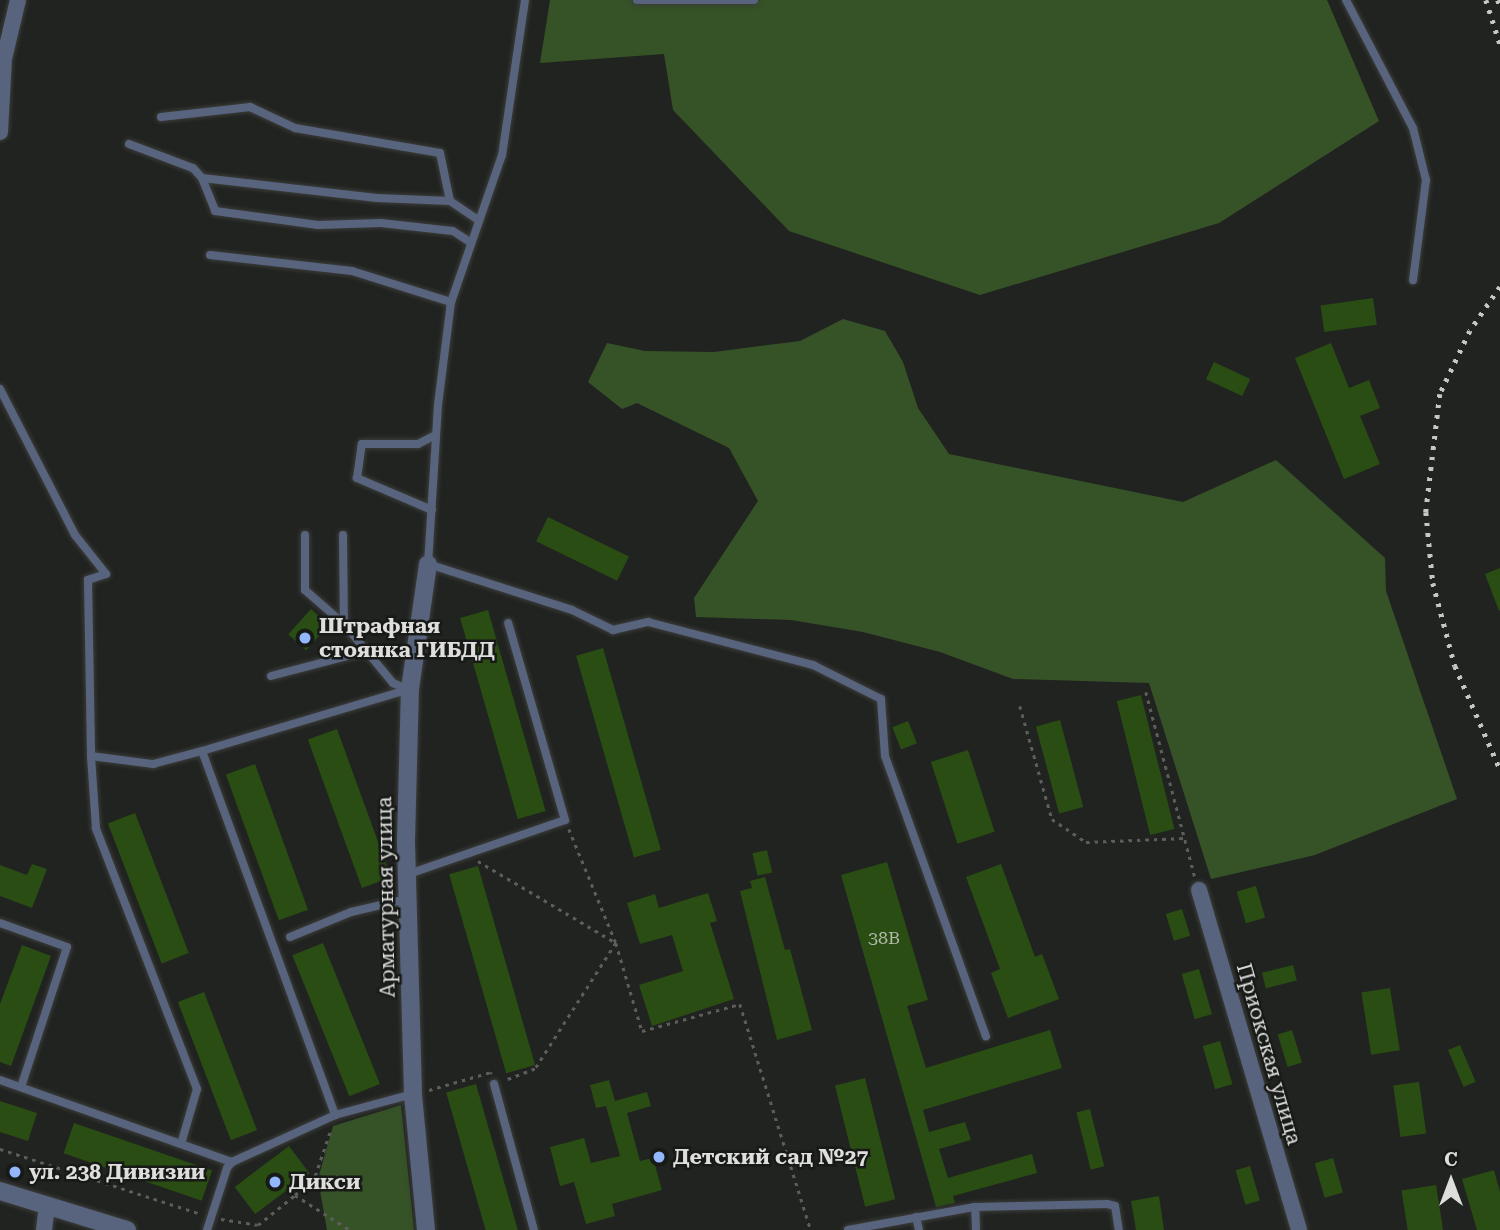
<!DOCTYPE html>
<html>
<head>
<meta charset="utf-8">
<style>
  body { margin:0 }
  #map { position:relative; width:1500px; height:1230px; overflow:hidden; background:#212320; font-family:"Roboto Serif",serif }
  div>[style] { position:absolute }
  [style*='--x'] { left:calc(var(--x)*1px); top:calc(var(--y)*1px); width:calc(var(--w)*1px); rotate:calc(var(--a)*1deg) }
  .green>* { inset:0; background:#365227 }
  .building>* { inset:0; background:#294d13; transform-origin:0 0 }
  .path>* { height:2.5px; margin-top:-1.25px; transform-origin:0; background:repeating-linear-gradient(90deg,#5d5e5c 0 3.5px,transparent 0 8.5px) }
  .roads { filter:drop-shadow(0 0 2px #3b3d3a) drop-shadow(0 0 2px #3b3d3a) }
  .service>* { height:8px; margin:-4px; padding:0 4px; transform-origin:4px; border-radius:4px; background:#58647d }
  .minor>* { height:16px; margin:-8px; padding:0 8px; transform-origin:8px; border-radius:8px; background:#58647d }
  .tertiary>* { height:18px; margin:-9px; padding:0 9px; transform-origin:9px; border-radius:9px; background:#58647d }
  .rail>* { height:4.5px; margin-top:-2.25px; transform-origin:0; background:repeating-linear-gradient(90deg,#c5c7c4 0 3.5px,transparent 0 10.5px) }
  .dots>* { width:19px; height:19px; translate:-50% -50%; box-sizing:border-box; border:4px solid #181a17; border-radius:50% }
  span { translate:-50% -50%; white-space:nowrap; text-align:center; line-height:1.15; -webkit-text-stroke:5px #181a17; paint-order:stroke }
  .number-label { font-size:18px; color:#b1baaa }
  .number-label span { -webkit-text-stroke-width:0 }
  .poi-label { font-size:21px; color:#dedfdd; font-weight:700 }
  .left { translate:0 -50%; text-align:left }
  .street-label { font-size:21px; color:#dedfdd }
  .north { position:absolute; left:1416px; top:1146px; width:70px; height:70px; -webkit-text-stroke:5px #181a17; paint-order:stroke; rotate:0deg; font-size:19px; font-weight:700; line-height:28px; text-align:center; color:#dedfdd }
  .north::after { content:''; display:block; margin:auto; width:24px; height:32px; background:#dedfdd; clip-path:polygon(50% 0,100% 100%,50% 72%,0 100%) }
</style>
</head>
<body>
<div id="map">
  <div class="green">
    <i style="clip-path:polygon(550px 0,1327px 0,1379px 121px,1219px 223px,980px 295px,789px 231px,673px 110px,664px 54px,540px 63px)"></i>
    <i style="clip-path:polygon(843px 319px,885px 331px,903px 362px,918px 408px,949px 454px,1183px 502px,1276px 460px,1385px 558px,1386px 591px,1457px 799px,1315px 855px,1211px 879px,1149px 683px,1013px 679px,940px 652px,863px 632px,791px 620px,696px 617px,694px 598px,758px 501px,729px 448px,637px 403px,622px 409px,588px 382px,607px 343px,645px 351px,714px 352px,800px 341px)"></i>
    <i style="clip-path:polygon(401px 1105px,414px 1230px,327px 1230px,318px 1179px,333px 1126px)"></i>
  </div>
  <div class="building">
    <i style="left:1373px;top:298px;width:27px;height:53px;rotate:82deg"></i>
    <i style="clip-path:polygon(1331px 343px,1349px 388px,1369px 380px,1380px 408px,1360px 416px,1380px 464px,1344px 479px,1295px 358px)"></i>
    <i style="left:1214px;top:362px;width:40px;height:19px;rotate:25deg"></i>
    <i style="left:548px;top:517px;width:90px;height:27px;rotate:26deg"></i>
    <i style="clip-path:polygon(1500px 568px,1500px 610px,1499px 611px,1485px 574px)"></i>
    <i style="left:311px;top:609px;width:24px;height:34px;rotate:42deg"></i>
    <i style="left:488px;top:610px;width:209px;height:29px;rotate:74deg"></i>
    <i style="left:603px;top:648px;width:210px;height:28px;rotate:74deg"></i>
    <i style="left:1141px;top:695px;width:138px;height:25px;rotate:76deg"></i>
    <i style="left:1060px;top:720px;width:90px;height:25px;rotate:75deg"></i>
    <i style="left:908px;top:721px;width:24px;height:17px;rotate:68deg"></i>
    <i style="left:337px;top:729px;width:158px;height:31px;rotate:70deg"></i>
    <i style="left:968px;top:750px;width:86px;height:39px;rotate:72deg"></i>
    <i style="left:255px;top:764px;width:155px;height:31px;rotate:70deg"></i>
    <i style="left:135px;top:813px;width:150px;height:29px;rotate:69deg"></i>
    <i style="left:767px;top:850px;width:23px;height:15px;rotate:77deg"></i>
    <i style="clip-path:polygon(887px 862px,928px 1000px,907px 1006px,926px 1068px,1050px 1030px,1062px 1068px,923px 1110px,929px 1132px,965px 1122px,971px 1140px,939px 1149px,948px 1178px,1032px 1154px,1037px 1173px,953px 1196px,955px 1203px,936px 1207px,841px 875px)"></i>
    <i style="clip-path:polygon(32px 864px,47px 869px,32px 908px,0 896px,0 865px,27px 875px)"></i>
    <i style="clip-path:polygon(1001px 864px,1035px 957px,1042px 954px,1059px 999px,1008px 1018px,991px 973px,1000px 969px,966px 877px)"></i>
    <i style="left:478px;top:866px;width:207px;height:30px;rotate:74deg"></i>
    <i style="clip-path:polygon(765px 877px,785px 950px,790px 949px,812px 1030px,777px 1040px,740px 891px,752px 888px,750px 881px)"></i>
    <i style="left:1256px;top:886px;width:33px;height:20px;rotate:74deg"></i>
    <i style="clip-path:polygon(708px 893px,717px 921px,710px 923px,734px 999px,652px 1026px,639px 985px,683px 971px,672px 935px,640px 944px,627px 903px,655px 894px,659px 908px)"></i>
    <i style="left:1182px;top:909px;width:28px;height:17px;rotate:73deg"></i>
    <i style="left:323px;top:943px;width:152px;height:33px;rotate:68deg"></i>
    <i style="clip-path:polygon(22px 945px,51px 956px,11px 1066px,0 1062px,0 1004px)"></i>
    <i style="left:1293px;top:965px;width:16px;height:32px;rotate:76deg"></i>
    <i style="left:1199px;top:969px;width:47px;height:18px;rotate:74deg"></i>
    <i style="left:1390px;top:988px;width:63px;height:29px;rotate:81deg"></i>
    <i style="left:204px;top:992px;width:148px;height:28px;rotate:69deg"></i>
    <i style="left:1292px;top:1030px;width:34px;height:15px;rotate:73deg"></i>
    <i style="left:1220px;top:1041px;width:45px;height:18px;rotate:74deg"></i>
    <i style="left:1460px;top:1045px;width:40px;height:13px;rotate:67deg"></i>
    <i style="left:865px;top:1078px;width:125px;height:31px;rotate:76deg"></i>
    <i style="clip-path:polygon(609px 1080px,615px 1101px,647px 1092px,651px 1106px,627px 1113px,640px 1161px,653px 1158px,662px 1190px,612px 1204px,615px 1216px,586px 1224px,574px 1182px,560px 1186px,550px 1147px,584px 1138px,591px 1163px,620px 1156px,606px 1106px,596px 1108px,590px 1085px)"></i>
    <i style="left:1419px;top:1082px;width:52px;height:26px;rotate:82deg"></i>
    <i style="left:476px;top:1084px;width:152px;height:31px;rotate:74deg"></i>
    <i style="clip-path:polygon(0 1101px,37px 1113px,28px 1141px,0 1132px)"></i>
    <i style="left:1090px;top:1109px;width:59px;height:14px;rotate:76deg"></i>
    <i style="left:74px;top:1123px;width:146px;height:32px;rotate:19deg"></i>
    <i style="left:289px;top:1146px;width:34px;height:68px;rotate:53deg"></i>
    <i style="left:1333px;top:1158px;width:36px;height:19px;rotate:74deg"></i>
    <i style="left:1250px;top:1166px;width:36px;height:15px;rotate:74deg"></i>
    <i style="clip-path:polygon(1494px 1170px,1500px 1192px,1500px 1230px,1477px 1230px,1462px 1179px)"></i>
    <i style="left:1436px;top:1185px;width:46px;height:35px;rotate:81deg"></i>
    <i style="clip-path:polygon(1159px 1196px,1164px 1230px,1136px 1230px,1131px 1201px)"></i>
  </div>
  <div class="path">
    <i style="--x:1146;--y:692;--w:191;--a:75.2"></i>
    <i style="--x:1020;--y:706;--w:117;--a:74.2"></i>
    <i style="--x:1052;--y:819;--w:41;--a:34.1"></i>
    <i style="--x:1086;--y:842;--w:99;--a:-2.3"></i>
    <i style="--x:569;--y:829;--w:123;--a:67.6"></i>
    <i style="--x:616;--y:943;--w:92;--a:73.5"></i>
    <i style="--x:642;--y:1031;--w:102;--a:-15.4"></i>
    <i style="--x:740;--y:1004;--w:237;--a:72.6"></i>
    <i style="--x:478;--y:861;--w:161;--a:30.7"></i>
    <i style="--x:616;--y:943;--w:150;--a:122.7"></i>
    <i style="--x:535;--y:1069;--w:33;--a:159"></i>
    <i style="--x:429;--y:1090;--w:65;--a:-16.2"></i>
    <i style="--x:491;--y:1072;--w:2;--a:90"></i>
    <i style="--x:0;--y:1149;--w:211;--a:17.9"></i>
    <i style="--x:295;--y:1195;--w:28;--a:-44"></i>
    <i style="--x:315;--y:1176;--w:50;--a:-71.2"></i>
    <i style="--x:221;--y:1219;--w:37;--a:9"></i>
    <i style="--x:258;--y:1225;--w:48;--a:-39"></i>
    <i style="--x:295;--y:1195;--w:65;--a:32.5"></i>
  </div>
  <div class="roads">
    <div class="service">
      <i style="--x:525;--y:0;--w:157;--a:98.4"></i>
      <i style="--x:502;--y:155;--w:156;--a:109.1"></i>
      <i style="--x:451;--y:302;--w:104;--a:97.2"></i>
      <i style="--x:438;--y:405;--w:159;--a:93.6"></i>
      <i style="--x:428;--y:564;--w:151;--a:17.7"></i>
      <i style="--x:572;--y:610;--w:46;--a:26"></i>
      <i style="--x:613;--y:630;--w:36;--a:-13"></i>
      <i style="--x:648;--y:622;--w:171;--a:14.6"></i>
      <i style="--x:813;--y:665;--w:76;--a:26.6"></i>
      <i style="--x:881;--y:699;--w:57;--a:86"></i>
      <i style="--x:885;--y:756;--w:298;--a:70.2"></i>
      <i style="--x:637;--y:0;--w:117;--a:0"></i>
      <i style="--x:1346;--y:0;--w:144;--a:62.4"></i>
      <i style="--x:1413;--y:128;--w:54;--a:76"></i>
      <i style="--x:1426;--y:180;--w:101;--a:97.4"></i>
      <i style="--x:161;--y:117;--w:90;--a:-6.4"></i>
      <i style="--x:250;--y:107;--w:50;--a:25"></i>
      <i style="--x:295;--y:128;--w:147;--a:9.8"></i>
      <i style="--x:440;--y:153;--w:49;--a:78.2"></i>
      <i style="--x:450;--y:201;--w:34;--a:34"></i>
      <i style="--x:129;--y:144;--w:68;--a:20.6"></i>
      <i style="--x:193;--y:168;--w:13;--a:48"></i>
      <i style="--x:202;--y:178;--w:35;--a:68"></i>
      <i style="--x:215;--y:211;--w:104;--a:7.7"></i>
      <i style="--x:318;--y:225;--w:63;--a:-1.8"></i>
      <i style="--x:381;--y:223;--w:72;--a:6.3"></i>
      <i style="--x:453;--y:231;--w:20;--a:33"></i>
      <i style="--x:202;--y:178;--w:176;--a:6.5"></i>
      <i style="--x:377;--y:198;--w:73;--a:2.4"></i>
      <i style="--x:210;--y:255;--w:143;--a:6.4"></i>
      <i style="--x:352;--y:271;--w:104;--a:17.4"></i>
      <i style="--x:0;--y:389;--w:164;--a:62.8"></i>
      <i style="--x:75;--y:535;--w:50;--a:51.5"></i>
      <i style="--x:106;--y:574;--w:19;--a:162"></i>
      <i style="--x:88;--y:580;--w:176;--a:89"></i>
      <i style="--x:432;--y:510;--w:82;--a:-156.9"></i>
      <i style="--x:357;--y:478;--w:34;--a:-82"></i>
      <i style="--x:362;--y:444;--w:56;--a:0"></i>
      <i style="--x:418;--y:444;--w:20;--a:-27"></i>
      <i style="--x:305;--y:535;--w:55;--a:90"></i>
      <i style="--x:305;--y:590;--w:52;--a:41.1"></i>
      <i style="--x:343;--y:535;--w:89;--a:89.4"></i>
      <i style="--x:344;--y:624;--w:77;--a:50.3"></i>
      <i style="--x:393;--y:683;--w:15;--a:23"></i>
      <i style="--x:271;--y:676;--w:98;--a:-14.7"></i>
      <i style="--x:202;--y:751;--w:217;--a:-16.6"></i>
      <i style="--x:406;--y:875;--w:168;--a:-19.1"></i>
      <i style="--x:565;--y:820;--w:205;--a:-106.1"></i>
      <i style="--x:0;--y:923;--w:71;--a:19.7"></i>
      <i style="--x:67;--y:947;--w:147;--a:108.2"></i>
      <i style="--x:290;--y:937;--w:66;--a:-22.3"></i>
      <i style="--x:351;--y:912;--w:57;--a:-13.1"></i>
      <i style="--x:0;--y:1080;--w:246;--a:19.5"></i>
      <i style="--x:494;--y:1084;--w:151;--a:74.7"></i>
      <i style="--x:181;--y:1144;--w:57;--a:-73.8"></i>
      <i style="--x:197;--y:1089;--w:280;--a:-111.2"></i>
      <i style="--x:96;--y:828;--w:72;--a:-94"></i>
      <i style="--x:91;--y:756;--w:63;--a:7.4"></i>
      <i style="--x:153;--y:764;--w:51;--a:-14.9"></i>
      <i style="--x:202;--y:751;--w:388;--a:69.9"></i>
      <i style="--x:335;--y:1115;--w:81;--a:-15.1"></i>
      <i style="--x:916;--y:1217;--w:13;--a:77"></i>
      <i style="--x:207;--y:1230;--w:65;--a:-72.1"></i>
      <i style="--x:227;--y:1168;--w:8;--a:-50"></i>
      <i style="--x:232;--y:1162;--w:113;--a:-24.5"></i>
      <i style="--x:848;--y:1230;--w:129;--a:-10.3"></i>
      <i style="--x:976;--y:1230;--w:23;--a:-92"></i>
      <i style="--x:975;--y:1207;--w:132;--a:-1.3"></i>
      <i style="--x:1107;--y:1204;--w:8;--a:14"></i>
      <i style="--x:1115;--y:1206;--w:24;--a:81"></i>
    </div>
    <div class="minor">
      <i style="--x:0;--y:132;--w:73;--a:-86.9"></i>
      <i style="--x:4;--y:59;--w:61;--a:-76.7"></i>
      <i style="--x:1199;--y:890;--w:354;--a:73.6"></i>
      <i style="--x:44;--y:1230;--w:24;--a:-83"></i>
    </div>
    <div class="tertiary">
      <i style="--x:0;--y:1191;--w:133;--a:17.1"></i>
      <i style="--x:426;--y:1230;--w:137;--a:-95.5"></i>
      <i style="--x:413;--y:1094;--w:254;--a:-91.6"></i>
      <i style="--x:406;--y:840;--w:151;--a:-88.5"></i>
      <i style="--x:410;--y:689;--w:126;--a:-81.8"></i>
    </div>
  </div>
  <div class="rail">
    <i style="--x:1486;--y:0;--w:46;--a:72.3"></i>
    <i style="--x:1498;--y:0;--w:7;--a:74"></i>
    <i style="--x:1500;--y:287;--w:53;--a:124.3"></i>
    <i style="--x:1470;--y:331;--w:70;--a:115.5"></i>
    <i style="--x:1440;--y:394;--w:119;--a:96.8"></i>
    <i style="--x:1426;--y:512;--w:71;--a:84.4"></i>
    <i style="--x:1433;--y:583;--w:86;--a:75.2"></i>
    <i style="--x:1455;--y:666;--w:112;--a:66.4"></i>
  </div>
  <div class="dots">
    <i style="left:305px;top:638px;background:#93b7fd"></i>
    <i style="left:659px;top:1157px;background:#93b7fd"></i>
    <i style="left:15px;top:1172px;background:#93b7fd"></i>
    <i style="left:275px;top:1182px;background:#93b7fd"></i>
  </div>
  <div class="number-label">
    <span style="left:884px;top:938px">38В</span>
  </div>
  <div class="poi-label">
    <span class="left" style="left:319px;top:638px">Штрафная<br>стоянка ГИБДД</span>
    <span class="left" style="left:673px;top:1157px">Детский сад №27</span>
    <span class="left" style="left:29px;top:1172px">ул. 238 Дивизии</span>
    <span class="left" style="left:289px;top:1182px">Дикси</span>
  </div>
  <div class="street-label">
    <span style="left:386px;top:897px;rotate:-91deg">Арматурная улица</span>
    <span style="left:1269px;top:1054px;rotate:74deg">Приокская улица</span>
  </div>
  <div class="north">С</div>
</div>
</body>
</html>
